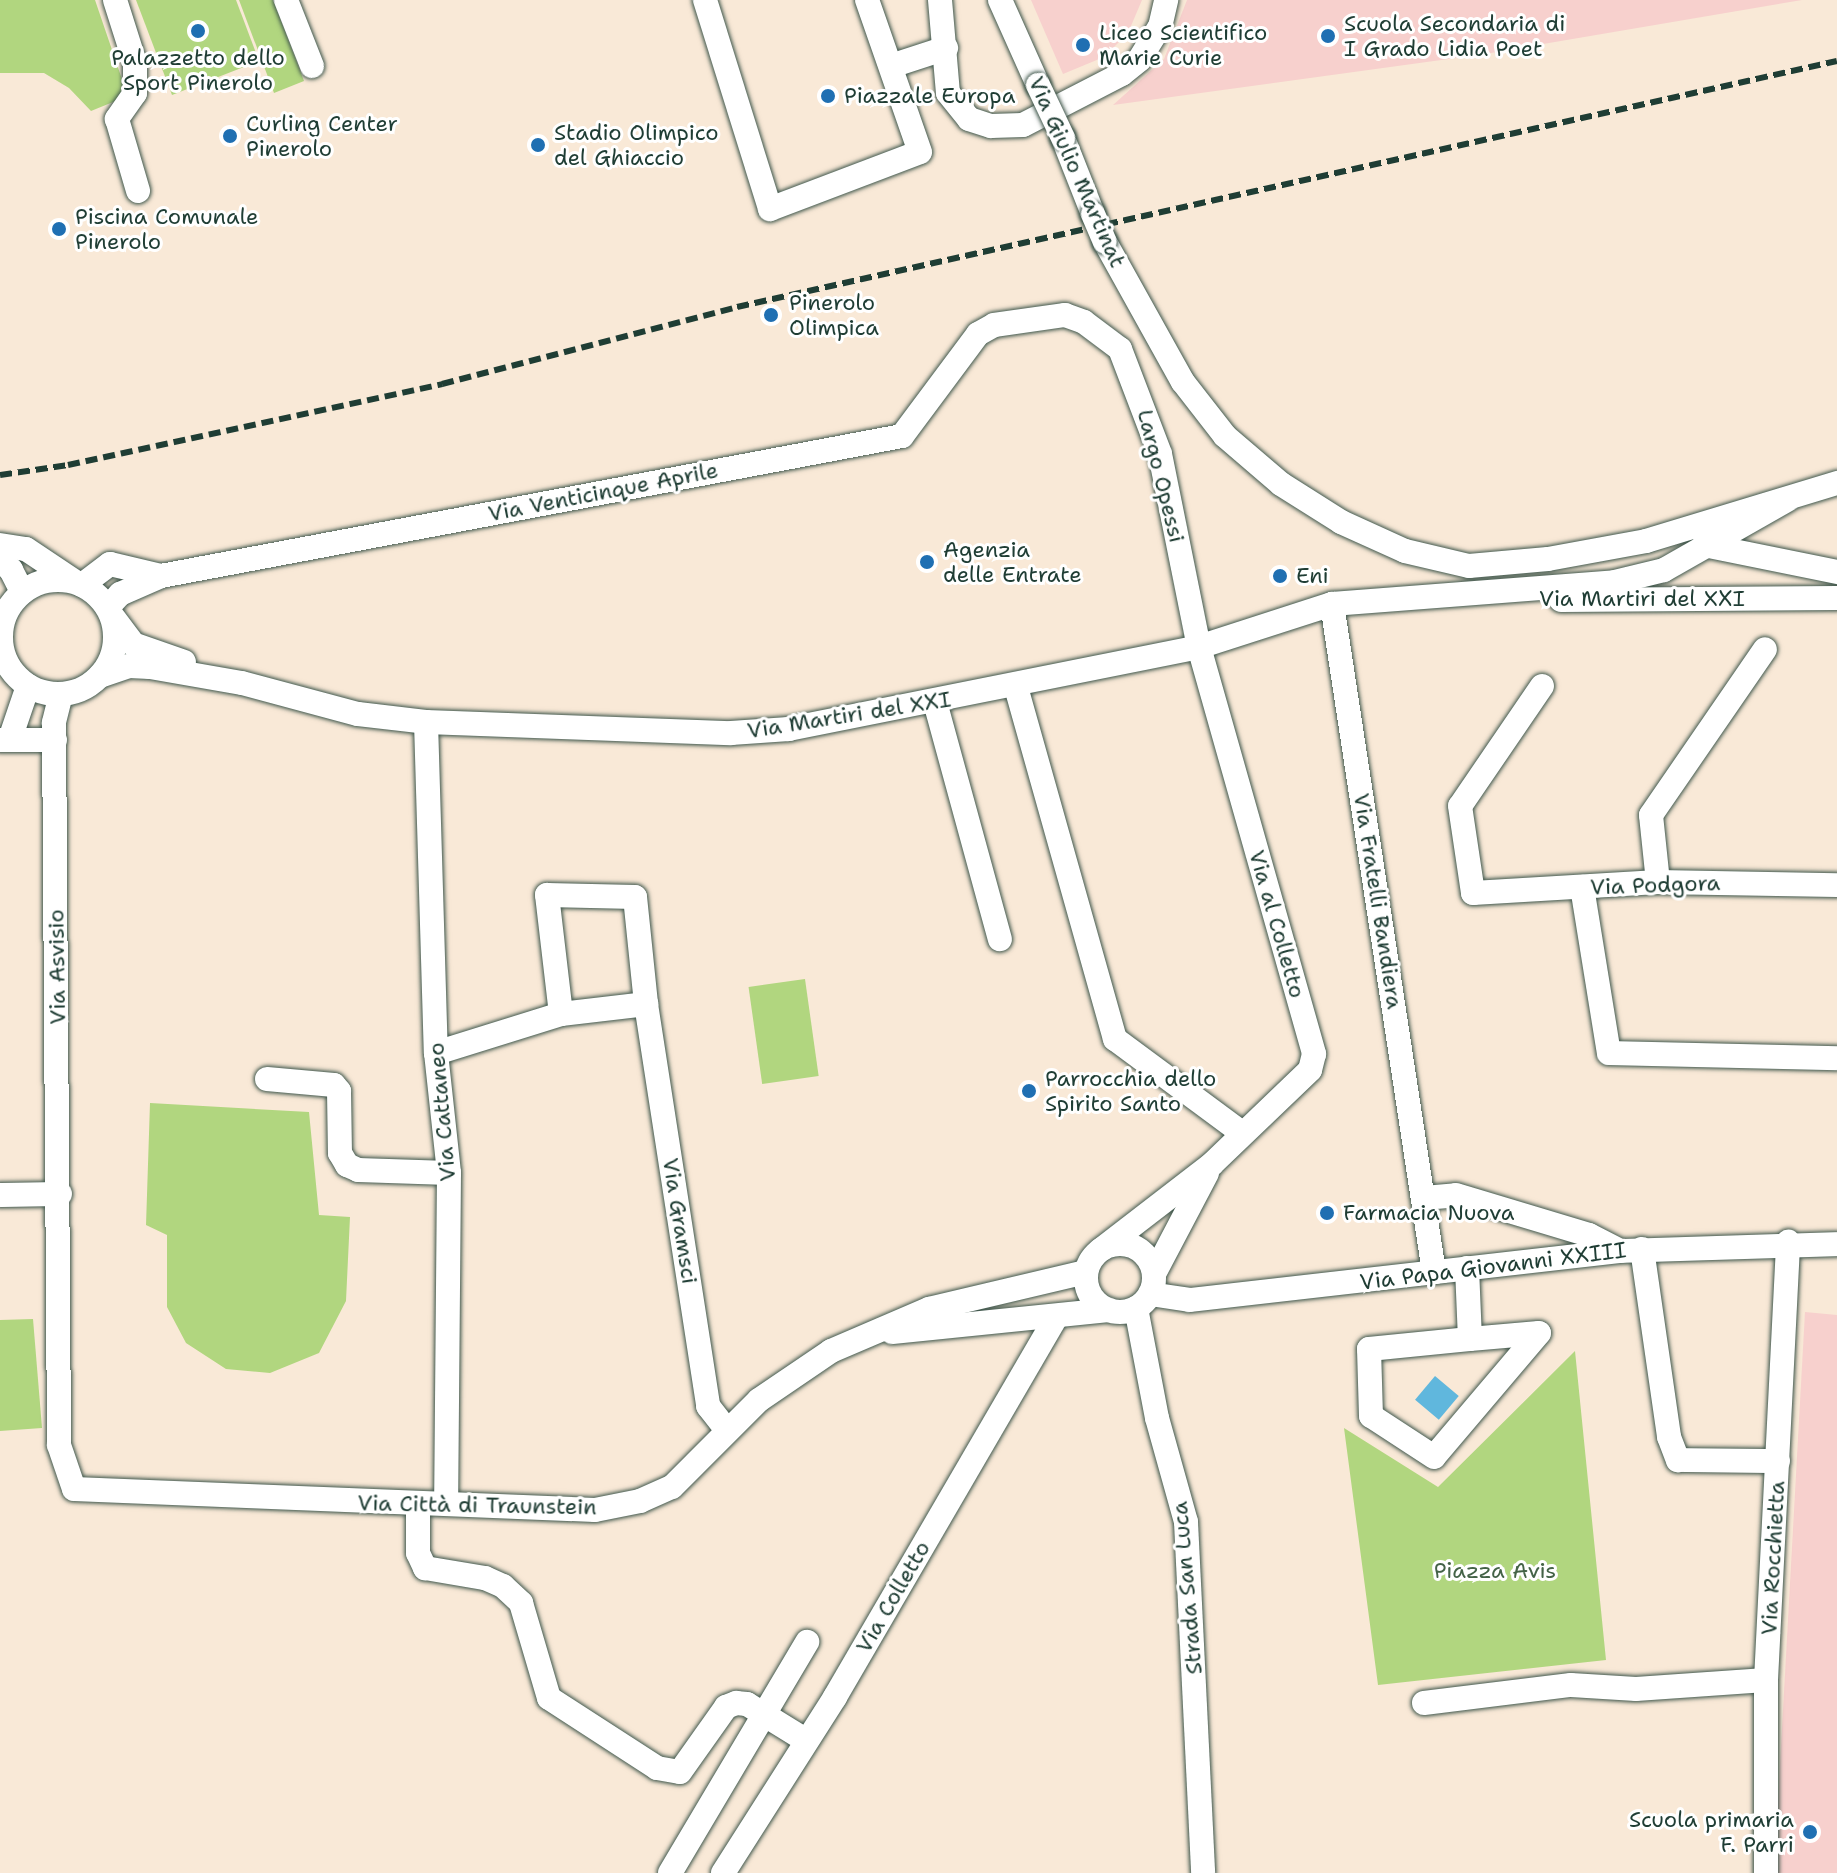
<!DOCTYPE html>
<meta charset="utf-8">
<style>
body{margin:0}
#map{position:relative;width:1837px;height:1873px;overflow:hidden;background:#f9e9d7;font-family:"Shantell Sans",sans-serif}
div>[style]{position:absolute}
.built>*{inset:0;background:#f7d0cd}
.green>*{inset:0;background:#b1d67f;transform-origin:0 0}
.water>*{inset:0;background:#60b7dd;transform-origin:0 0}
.roads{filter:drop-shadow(0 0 2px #40574c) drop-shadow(0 0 2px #40574c)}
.minor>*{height:24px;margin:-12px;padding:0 12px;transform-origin:12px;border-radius:12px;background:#fff}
.minor>.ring{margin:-12px;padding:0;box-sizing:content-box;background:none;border:24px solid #fff;border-radius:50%}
.rail>*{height:6px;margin-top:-3px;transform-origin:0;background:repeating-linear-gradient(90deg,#1f3d34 0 12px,transparent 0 18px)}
.bridges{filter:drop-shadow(0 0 2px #40574c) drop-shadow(0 0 2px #40574c)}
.minor-bridge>*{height:24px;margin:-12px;padding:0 12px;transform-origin:12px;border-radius:12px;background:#fff}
.dots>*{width:22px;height:22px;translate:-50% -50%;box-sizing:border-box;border:4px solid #fff;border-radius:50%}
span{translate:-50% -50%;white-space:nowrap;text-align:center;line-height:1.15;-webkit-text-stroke:6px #fff;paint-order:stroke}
.poi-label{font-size:22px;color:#1f3d34}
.left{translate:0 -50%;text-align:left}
.right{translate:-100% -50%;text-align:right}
.street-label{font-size:22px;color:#1f3d34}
.park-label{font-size:22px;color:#446347}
</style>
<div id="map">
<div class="built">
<div style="clip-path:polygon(1031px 0,1142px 0,1128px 33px,1104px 57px,1063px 74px)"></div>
<div style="clip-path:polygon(1187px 0,1802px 0,1485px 54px,1113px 105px,1164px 59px)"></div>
<div style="clip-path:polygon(1805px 1312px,1837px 1315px,1837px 1873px,1774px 1873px)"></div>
</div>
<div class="green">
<div style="clip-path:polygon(0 0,95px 0,125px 88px,118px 100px,91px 111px,69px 88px,44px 73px,0 73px)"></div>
<div style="clip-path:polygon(136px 0,236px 0,259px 61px,172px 95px)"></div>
<div style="clip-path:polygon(239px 0,273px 0,304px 81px,274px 93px)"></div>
<div style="left:805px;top:979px;width:98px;height:57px;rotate:82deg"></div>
<div style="clip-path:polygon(150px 1103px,309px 1112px,319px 1215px,350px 1217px,346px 1301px,319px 1353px,270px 1373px,226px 1369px,186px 1343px,167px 1307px,167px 1235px,146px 1225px)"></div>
<div style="clip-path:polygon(33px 1319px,42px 1428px,0 1431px,0 1320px)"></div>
<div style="clip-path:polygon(1575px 1351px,1606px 1660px,1378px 1685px,1344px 1428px,1438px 1487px)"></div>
</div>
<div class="water">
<div style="left:1435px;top:1376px;width:31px;height:31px;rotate:40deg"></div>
</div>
<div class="roads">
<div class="minor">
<div style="left:115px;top:0;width:66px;rotate:72.4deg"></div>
<div style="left:135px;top:63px;width:30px;rotate:90deg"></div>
<div style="left:135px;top:93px;width:32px;rotate:125deg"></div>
<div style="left:117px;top:119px;width:75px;rotate:73.7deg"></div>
<div style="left:286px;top:0;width:71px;rotate:68.5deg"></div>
<div style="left:705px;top:0;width:219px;rotate:72.7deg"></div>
<div style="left:770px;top:209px;width:160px;rotate:-20.8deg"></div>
<div style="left:920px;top:152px;width:161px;rotate:-109.2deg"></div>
<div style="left:940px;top:0;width:93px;rotate:85.1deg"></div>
<div style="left:948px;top:93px;width:33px;rotate:51deg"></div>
<div style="left:969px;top:119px;width:23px;rotate:18deg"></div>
<div style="left:991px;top:126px;width:32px;rotate:-2deg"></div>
<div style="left:1023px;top:125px;width:111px;rotate:-27.3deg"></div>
<div style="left:1122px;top:74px;width:22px;rotate:-39deg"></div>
<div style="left:1139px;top:60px;width:39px;rotate:-58deg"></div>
<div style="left:1160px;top:27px;width:28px;rotate:-77deg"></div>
<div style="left:1000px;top:0;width:93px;rotate:65.9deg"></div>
<div style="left:891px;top:66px;width:58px;rotate:-18.1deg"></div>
<div style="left:1063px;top:138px;width:82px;rotate:68.5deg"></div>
<div style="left:1105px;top:242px;width:160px;rotate:60.9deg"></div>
<div style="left:1183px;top:382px;width:68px;rotate:52.1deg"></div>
<div style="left:1225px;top:436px;width:74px;rotate:40.6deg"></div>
<div style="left:1281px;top:484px;width:71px;rotate:32.3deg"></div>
<div style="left:1341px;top:522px;width:70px;rotate:24.4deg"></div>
<div style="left:1405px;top:551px;width:66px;rotate:13.2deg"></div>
<div style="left:1469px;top:566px;width:79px;rotate:-5.1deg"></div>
<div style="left:1548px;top:559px;width:100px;rotate:-10.4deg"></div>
<div style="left:1646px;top:541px;width:200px;rotate:-16.9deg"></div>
<div style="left:0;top:545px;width:26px;rotate:9deg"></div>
<div style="left:26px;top:549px;width:58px;rotate:33.7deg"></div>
<div style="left:1704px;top:545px;width:136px;rotate:11.5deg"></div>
<div style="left:0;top:560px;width:15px;rotate:42deg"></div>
<div style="left:11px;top:570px;width:25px;rotate:63deg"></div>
<div class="ring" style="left:1px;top:580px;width:90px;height:90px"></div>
<div style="left:82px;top:585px;width:35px;rotate:-37deg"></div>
<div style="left:110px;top:564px;width:52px;rotate:13.2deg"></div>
<div style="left:1561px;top:600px;width:276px;rotate:-0.4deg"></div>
<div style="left:1332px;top:604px;width:676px;rotate:81.32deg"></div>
<div style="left:108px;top:607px;width:18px;rotate:-47deg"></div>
<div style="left:120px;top:594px;width:45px;rotate:-23.7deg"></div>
<div style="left:161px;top:576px;width:754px;rotate:-10.7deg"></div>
<div style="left:902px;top:436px;width:127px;rotate:-53.3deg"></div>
<div style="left:978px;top:334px;width:18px;rotate:-29deg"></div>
<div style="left:994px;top:325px;width:72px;rotate:-8deg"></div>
<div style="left:1065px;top:315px;width:20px;rotate:20deg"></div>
<div style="left:1084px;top:322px;width:45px;rotate:36.9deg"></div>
<div style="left:1120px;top:349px;width:112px;rotate:69.1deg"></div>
<div style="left:1160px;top:454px;width:197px;rotate:78.6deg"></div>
<div style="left:1199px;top:647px;width:423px;rotate:74.2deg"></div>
<div style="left:1314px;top:1054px;width:16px;rotate:104deg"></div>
<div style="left:1310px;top:1070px;width:136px;rotate:136.2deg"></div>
<div style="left:1212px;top:1164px;width:139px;rotate:142.3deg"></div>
<div style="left:113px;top:617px;width:34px;rotate:53deg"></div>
<div style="left:133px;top:644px;width:54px;rotate:19.4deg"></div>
<div style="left:100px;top:676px;width:31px;rotate:-19deg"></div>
<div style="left:129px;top:666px;width:21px;rotate:3deg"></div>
<div style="left:150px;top:667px;width:93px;rotate:9.9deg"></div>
<div style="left:242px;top:683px;width:120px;rotate:15deg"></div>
<div style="left:358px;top:714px;width:68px;rotate:6.7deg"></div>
<div style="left:426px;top:722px;width:305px;rotate:2.1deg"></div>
<div style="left:731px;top:733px;width:58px;rotate:-3.9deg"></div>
<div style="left:789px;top:729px;width:418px;rotate:-11.3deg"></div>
<div style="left:1199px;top:647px;width:140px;rotate:-17.9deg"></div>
<div style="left:1332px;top:604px;width:284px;rotate:-4.4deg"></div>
<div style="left:1615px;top:582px;width:50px;rotate:-13.8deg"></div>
<div style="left:1664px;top:570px;width:142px;rotate:-29.6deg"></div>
<div style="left:1542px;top:686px;width:145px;rotate:124.3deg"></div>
<div style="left:1460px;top:806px;width:88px;rotate:81.5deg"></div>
<div style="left:1473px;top:893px;width:185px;rotate:-3.4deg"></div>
<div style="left:1658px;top:882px;width:179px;rotate:1deg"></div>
<div style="left:1016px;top:687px;width:366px;rotate:74.3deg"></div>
<div style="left:1115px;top:1039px;width:158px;rotate:36.5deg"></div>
<div style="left:61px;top:694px;width:30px;rotate:104deg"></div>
<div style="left:54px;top:723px;width:722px;rotate:89.6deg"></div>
<div style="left:59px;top:1445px;width:46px;rotate:71.2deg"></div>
<div style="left:74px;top:1489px;width:521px;rotate:2.31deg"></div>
<div style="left:595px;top:1510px;width:46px;rotate:-11.3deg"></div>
<div style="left:640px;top:1501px;width:35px;rotate:-24deg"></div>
<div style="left:672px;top:1487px;width:123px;rotate:-45deg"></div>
<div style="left:759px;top:1400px;width:87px;rotate:-34.2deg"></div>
<div style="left:831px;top:1351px;width:107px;rotate:-23.2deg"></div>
<div style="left:929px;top:1309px;width:161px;rotate:-13.3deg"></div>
<div style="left:935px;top:702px;width:246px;rotate:74.7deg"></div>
<div style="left:426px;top:722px;width:331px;rotate:88.3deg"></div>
<div style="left:436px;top:1053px;width:121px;rotate:83.8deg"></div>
<div style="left:449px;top:1173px;width:330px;rotate:90.5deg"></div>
<div style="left:11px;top:736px;width:53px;rotate:-71.2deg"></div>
<div style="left:0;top:740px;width:55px"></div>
<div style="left:1658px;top:882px;width:67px;rotate:-96deg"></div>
<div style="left:1651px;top:815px;width:201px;rotate:-55.5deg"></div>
<div style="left:1582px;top:887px;width:168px;rotate:80.8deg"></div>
<div style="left:1609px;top:1053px;width:228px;rotate:1.3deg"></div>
<div style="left:561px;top:1014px;width:120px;rotate:-96.7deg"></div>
<div style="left:547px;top:895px;width:88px;rotate:1.3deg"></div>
<div style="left:635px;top:897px;width:108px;rotate:84.1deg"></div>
<div style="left:436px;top:1053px;width:131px;rotate:-17.3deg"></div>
<div style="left:561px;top:1014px;width:86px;rotate:-6.7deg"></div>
<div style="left:646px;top:1004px;width:407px;rotate:81.2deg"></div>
<div style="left:708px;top:1406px;width:31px;rotate:52deg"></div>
<div style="left:267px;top:1079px;width:67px;rotate:5.1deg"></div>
<div style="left:334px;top:1085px;width:8px;rotate:50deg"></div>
<div style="left:339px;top:1091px;width:62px;rotate:89.1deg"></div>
<div style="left:340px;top:1153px;width:14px;rotate:60deg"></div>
<div style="left:347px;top:1165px;width:12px;rotate:24deg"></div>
<div style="left:358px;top:1170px;width:91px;rotate:1.9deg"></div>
<div style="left:0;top:1195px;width:60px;rotate:-1deg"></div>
<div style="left:1424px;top:1198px;width:32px;rotate:-5deg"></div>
<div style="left:1456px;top:1195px;width:139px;rotate:16.7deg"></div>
<div style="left:1589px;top:1235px;width:35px;rotate:27deg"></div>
<div class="ring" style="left:1086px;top:1244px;width:44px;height:44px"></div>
<div style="left:1642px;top:1249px;width:190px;rotate:81.8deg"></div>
<div style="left:1669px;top:1437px;width:25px;rotate:69deg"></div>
<div style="left:1678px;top:1460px;width:100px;rotate:0.6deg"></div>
<div style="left:1467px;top:1268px;width:71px;rotate:87.6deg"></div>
<div style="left:1470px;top:1339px;width:69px;rotate:-5deg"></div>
<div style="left:1539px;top:1333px;width:162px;rotate:130.3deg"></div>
<div style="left:1434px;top:1457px;width:75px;rotate:-146.9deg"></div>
<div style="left:1371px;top:1416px;width:67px;rotate:-91.7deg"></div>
<div style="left:1369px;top:1349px;width:101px;rotate:-5.7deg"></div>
<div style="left:1154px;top:1274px;width:114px;rotate:-62.3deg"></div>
<div style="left:1150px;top:1294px;width:40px;rotate:8.5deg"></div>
<div style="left:1190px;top:1300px;width:433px;rotate:-6.5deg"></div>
<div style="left:1620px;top:1251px;width:217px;rotate:-1.8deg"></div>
<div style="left:1136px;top:1308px;width:112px;rotate:79.2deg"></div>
<div style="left:1157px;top:1418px;width:108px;rotate:74.4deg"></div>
<div style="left:1186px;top:1522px;width:351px;rotate:87.2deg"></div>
<div style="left:892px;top:1332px;width:218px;rotate:-5.8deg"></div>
<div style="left:418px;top:1503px;width:50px;rotate:90deg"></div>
<div style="left:418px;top:1553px;width:17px;rotate:65deg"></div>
<div style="left:425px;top:1568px;width:61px;rotate:9.5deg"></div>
<div style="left:485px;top:1578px;width:20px;rotate:24deg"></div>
<div style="left:503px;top:1586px;width:25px;rotate:43deg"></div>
<div style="left:521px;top:1603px;width:99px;rotate:73.6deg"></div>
<div style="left:549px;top:1698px;width:129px;rotate:32.9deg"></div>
<div style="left:657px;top:1768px;width:23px;rotate:10deg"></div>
<div style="left:680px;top:1772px;width:80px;rotate:-54.7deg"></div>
<div style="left:726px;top:1707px;width:11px;rotate:-22deg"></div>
<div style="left:736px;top:1703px;width:11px;rotate:5deg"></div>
<div style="left:747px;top:1704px;width:70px;rotate:31.7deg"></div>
<div style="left:1424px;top:1703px;width:148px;rotate:-7deg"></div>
<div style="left:1571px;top:1685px;width:65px;rotate:3.5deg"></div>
<div style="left:1636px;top:1689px;width:130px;rotate:-4deg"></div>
<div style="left:670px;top:1873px;width:269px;rotate:-59.3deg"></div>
<div style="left:723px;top:1873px;width:209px;rotate:-57.5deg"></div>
<div style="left:835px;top:1697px;width:439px;rotate:-59.8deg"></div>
<div style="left:1766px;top:1873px;width:193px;rotate:-90deg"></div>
<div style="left:1766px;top:1680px;width:439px;rotate:-87.1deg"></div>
</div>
</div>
<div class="rail">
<div style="left:0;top:475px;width:69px;rotate:-8.4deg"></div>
<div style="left:68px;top:465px;width:383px;rotate:-12.2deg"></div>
<div style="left:442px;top:384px;width:305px;rotate:-14.6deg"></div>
<div style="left:737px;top:307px;width:1127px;rotate:-12.61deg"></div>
</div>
<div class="bridges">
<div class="minor-bridge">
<div style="left:1038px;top:85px;width:59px;rotate:64.7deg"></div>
<div style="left:1093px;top:214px;width:30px;rotate:67deg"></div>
</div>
</div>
<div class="dots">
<div style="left:198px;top:31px;background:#1f6fb2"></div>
<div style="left:1328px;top:36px;background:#1f6fb2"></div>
<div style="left:1083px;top:45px;background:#1f6fb2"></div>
<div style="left:828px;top:96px;background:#1f6fb2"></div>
<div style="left:230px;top:136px;background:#1f6fb2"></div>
<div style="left:538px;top:145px;background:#1f6fb2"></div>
<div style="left:59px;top:229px;background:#1f6fb2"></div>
<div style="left:771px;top:315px;background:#1f6fb2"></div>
<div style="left:927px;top:562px;background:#1f6fb2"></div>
<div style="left:1280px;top:576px;background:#1f6fb2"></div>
<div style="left:1029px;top:1091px;background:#1f6fb2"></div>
<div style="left:1327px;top:1213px;background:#1f6fb2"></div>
<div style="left:1810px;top:1832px;background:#1f6fb2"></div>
</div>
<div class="poi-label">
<span class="left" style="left:1344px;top:36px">Scuola Secondaria di<br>I Grado Lidia Poet</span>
<span class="left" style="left:1099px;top:45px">Liceo Scientifico<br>Marie Curie</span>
<span style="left:198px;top:70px">Palazzetto dello<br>Sport Pinerolo</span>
<span class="left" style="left:844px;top:96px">Piazzale Europa</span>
<span class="left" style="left:246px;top:136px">Curling Center<br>Pinerolo</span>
<span class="left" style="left:554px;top:145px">Stadio Olimpico<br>del Ghiaccio</span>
<span class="left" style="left:75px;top:229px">Piscina Comunale<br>Pinerolo</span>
<span class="left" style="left:789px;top:315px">Pinerolo<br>Olimpica</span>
<span class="left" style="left:943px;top:562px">Agenzia<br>delle Entrate</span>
<span class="left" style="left:1296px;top:576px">Eni</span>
<span class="left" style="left:1045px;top:1091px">Parrocchia dello<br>Spirito Santo</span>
<span class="left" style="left:1343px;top:1213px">Farmacia Nuova</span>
<span class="right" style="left:1794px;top:1832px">Scuola primaria<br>F. Parri</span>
</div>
<div class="street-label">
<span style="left:1077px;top:172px;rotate:66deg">Via Giulio Martinat</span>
<span style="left:1161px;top:476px;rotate:76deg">Largo Opessi</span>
<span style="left:603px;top:492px;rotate:-11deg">Via Venticinque Aprile</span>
<span style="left:1642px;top:599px">Via Martiri del XXI</span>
<span style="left:849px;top:715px;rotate:-9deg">Via Martiri del XXI</span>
<span style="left:1655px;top:885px;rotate:-2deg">Via Podgora</span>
<span style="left:1378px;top:901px;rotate:81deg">Via Fratelli Bandiera</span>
<span style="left:1277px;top:924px;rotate:74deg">Via al Colletto</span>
<span style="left:57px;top:967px;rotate:-91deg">Via Asvisio</span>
<span style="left:442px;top:1112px;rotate:-95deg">Via Cattaneo</span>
<span style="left:680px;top:1221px;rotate:81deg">Via Gramsci</span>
<span style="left:1493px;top:1266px;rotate:-7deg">Via Papa Giovanni XXIII</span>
<span style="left:477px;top:1505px;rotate:1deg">Via Città di Traunstein</span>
<span style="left:1773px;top:1558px;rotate:-87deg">Via Rocchietta</span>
<span style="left:1187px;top:1588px;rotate:-95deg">Strada San Luca</span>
<span style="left:893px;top:1597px;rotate:-60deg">Via Colletto</span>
</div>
<div class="park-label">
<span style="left:1495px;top:1571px">Piazza Avis</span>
</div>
</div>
